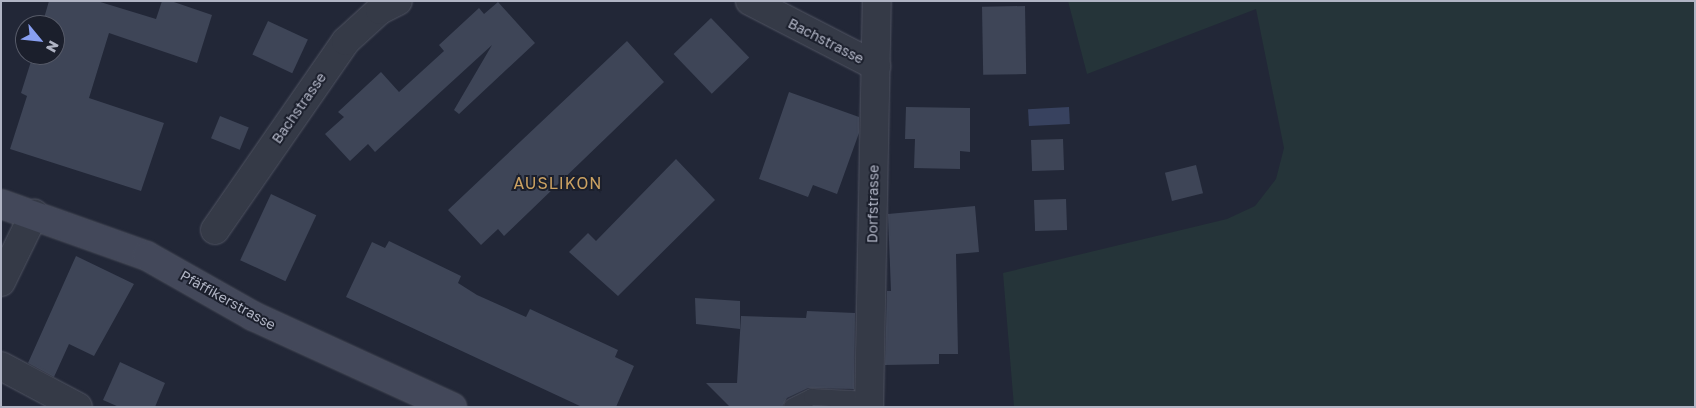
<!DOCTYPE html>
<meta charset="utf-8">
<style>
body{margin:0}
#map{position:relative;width:1696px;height:408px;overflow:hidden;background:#222737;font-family:"Golos Text",sans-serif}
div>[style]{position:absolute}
.green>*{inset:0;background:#253439}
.water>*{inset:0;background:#38425f;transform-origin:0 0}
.building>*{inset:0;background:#3e4557;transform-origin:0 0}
.roads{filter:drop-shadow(0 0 1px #505462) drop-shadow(0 0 1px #505462)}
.lane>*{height:16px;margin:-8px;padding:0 8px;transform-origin:8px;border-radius:8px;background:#353a47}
.street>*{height:28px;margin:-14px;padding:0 14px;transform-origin:14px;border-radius:14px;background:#353a47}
.secondary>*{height:28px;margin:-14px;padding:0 14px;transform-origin:14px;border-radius:14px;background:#43485a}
span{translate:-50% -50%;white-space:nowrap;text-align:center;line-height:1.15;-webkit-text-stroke:4px #1b1f2c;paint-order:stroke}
.street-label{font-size:14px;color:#b0b4c4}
.quarter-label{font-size:16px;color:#cca262;letter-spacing:1px}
.frame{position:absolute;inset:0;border:2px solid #b0b4c4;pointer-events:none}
.north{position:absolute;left:15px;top:15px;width:50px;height:50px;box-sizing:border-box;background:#1b1f2c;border:1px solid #575b69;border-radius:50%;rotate:118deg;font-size:14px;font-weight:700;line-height:20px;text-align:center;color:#b0b4c4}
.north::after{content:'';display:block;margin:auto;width:18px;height:22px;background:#889ff1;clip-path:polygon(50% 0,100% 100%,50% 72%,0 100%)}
</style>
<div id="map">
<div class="green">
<div style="clip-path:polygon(1068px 1px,1695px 1px,1695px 407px,1014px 407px,1003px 273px,1227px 219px,1255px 206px,1276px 179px,1284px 148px,1256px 9px,1087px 74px)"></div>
</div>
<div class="water">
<div style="left:1069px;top:107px;width:17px;height:41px;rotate:87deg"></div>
</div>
<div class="building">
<div style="clip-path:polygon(49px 1px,97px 1px,156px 19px,162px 1px,171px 1px,212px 15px,197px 63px,109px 33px,89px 98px,164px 123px,141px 191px,10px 149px,27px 96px,21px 93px,33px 55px,55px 55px,55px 25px,42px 25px)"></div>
<div style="clip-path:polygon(498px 2px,535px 43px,459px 114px,454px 110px,492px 45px,375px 152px,368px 144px,350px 161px,325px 134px,344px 117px,338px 112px,381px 72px,399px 92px,444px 51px,439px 45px,479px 8px,484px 14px)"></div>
<div style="left:1025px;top:6px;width:68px;height:43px;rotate:89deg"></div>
<div style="left:711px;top:18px;width:55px;height:52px;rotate:46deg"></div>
<div style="left:268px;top:21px;width:44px;height:37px;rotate:25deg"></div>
<div style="clip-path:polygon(627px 41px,664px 82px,504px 236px,498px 229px,481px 245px,448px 210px)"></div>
<div style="clip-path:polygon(789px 92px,859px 117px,859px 133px,837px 194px,813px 185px,808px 197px,759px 179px)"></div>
<div style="clip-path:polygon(906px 107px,970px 108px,970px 152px,960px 151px,960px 169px,914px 168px,915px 139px,905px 139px)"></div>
<div style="left:220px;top:116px;width:31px;height:24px;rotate:22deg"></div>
<div style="left:1063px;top:139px;width:31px;height:32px;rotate:88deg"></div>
<div style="clip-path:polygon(676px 159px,715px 200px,618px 296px,569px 252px,588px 233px,596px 241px)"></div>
<div style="left:1196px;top:165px;width:29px;height:32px;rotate:76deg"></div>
<div style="left:271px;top:194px;width:50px;height:73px;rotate:25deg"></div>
<div style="left:1066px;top:199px;width:31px;height:32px;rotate:88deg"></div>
<div style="clip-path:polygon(975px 206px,979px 252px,956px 254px,958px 354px,939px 354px,939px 364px,885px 365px,887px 291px,891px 291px,888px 214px)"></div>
<div style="clip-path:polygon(389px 241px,461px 276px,458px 283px,477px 295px,526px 317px,530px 309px,618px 350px,615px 357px,634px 366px,616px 407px,582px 407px,346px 297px,372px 242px,385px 248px)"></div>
<div style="clip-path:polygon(76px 256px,134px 284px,94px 356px,69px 344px,54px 377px,28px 363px)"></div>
<div style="clip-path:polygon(695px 298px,740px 301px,740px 329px,696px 324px)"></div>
<div style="clip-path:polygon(807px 311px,855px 313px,854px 389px,808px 388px,787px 398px,782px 407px,730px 407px,706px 383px,737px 383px,741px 316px,806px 318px)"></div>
<div style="clip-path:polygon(120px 362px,165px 383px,155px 407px,119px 407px,103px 400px)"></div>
</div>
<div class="roads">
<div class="lane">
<div style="left:792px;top:407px;width:22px;rotate:-27deg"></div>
<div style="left:812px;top:397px;width:57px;rotate:3deg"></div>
</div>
<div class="street">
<div style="left:750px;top:1px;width:142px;rotate:27.3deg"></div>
<div style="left:215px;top:230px;width:230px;rotate:-55.3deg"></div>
<div style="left:346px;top:41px;width:46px;rotate:-42.4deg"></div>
<div style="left:380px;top:10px;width:20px;rotate:-27deg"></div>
<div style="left:1px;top:282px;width:76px;rotate:-64.1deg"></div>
<div style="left:1px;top:366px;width:87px;rotate:28deg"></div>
<div style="left:869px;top:407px;width:406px;rotate:-88.9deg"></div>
</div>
<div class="secondary">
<div style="left:1px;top:204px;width:155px;rotate:19.6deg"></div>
<div style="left:147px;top:256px;width:122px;rotate:29.5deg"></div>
<div style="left:253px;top:316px;width:219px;rotate:24.6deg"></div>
</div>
</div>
<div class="street-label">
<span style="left:826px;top:41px;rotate:27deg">Bachstrasse</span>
<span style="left:299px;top:108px;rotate:-55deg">Bachstrasse</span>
<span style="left:873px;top:204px;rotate:-89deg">Dorfstrasse</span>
<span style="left:228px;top:300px;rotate:29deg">Pfäffikerstrasse</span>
</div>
<div class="quarter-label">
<span style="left:558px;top:183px">AUSLIKON</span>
</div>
<div class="frame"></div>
<div class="north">N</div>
</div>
